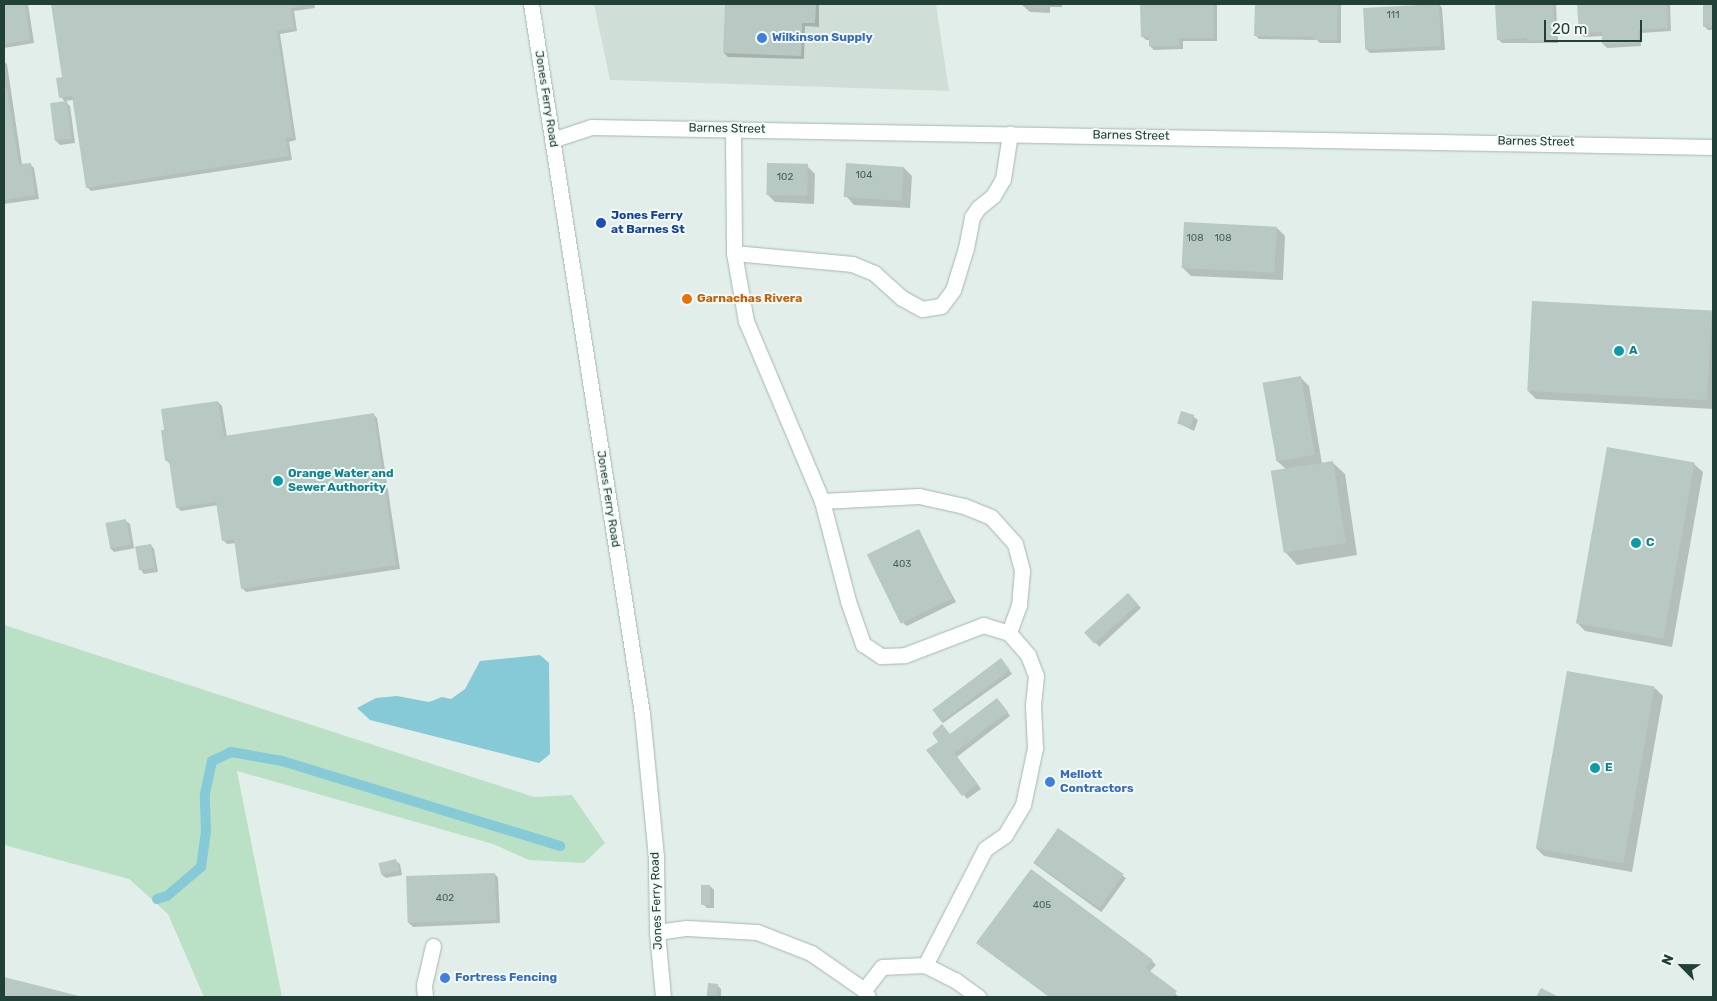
<!DOCTYPE html>
<style>
body{margin:0}
#map{position:relative;width:1717px;height:1001px;overflow:hidden;background:#e2eee9;font-family:Rubik,sans-serif}
div>[style]{position:absolute}
.built>*{inset:0;background:#d0ded8}
.green>*{inset:0;background:#bae1c5}
.water>*{inset:0;background:#86cad7}
.shadow>*{inset:0;background:#0003;transform-origin:0 0}
.stream>*{height:10px;margin:-5px;padding:0 5px;transform-origin:5px;border-radius:5px;background:#86cad7}
.building>*{inset:0;background:#b7c9c2;transform-origin:0 0}
.roads{filter:drop-shadow(0 0 1px #a4b7b0) drop-shadow(0 0 1px #a4b7b0)}
.lane>*{height:15px;margin:-7.5px;padding:0 7.5px;transform-origin:7.5px;border-radius:7.5px;background:#fff}
.street>*{height:15px;margin:-7.5px;padding:0 7.5px;transform-origin:7.5px;border-radius:7.5px;background:#fff}
.secondary>*{height:15px;margin:-7.5px;padding:0 7.5px;transform-origin:7.5px;border-radius:7.5px;background:#fff}
.dots>*{width:14px;height:14px;translate:-50% -50%;box-sizing:border-box;border:2px solid #f3faf7;border-radius:50%}
span{translate:-50% -50%;white-space:nowrap;text-align:center;line-height:1.15;-webkit-text-stroke:4px #f3faf7;paint-order:stroke}
.number-label{font-size:10px;color:#46635a}
.number-label span{-webkit-text-stroke-width:0}
.shop-label{font-size:12px;color:#366cbe;font-weight:700}
.left{translate:0 -50%;text-align:left}
.street-label{font-size:12px;color:#214138}
.transit-label{font-size:12px;color:#164399;font-weight:700}
.food-label{font-size:12px;color:#c56008;font-weight:700}
.culture-label{font-size:12px;color:#0d838f;font-weight:700}
.frame{position:absolute;inset:0;border:5px solid #214138;pointer-events:none}
.north{position:absolute;left:1657px;top:941px;width:50px;height:50px;-webkit-text-stroke:4px #f3faf7;paint-order:stroke;rotate:293deg;font-size:14px;font-weight:700;line-height:20px;text-align:center;color:#214138}
.north::after{content:'';display:block;margin:auto;width:18px;height:22px;background:#214138;clip-path:polygon(50% 0,100% 100%,50% 72%,0 100%)}
.scale{position:absolute;left:1544px;top:20px;width:98px;height:22px;box-sizing:border-box;border:2px solid #214138;border-top:0;padding-left:6px;font-size:15px;line-height:18px;white-space:nowrap;color:#214138;-webkit-text-stroke:4px #f3faf7;paint-order:stroke}
</style>
<div id="map">
<div class="built">
<div style="clip-path:polygon(594px 4px,936px 4px,949px 91px,610px 80px)"></div>
</div>
<div class="green">
<div style="clip-path:polygon(4px 625px,534px 797px,572px 795px,605px 843px,584px 863px,529px 860px,493px 844px,237px 771px,282px 997px,204px 997px,168px 914px,129px 879px,4px 845px)"></div>
</div>
<div class="water">
<div style="clip-path:polygon(540px 655px,549px 663px,550px 754px,539px 763px,370px 720px,357px 708px,376px 698px,397px 696px,429px 702px,442px 697px,451px 699px,465px 689px,480px 661px)"></div>
</div>
<div class="shadow">
<div style="clip-path:polygon(4px 4px,28px 4px,34px 43px,4px 48px)"></div>
<div style="clip-path:polygon(52px 4px,314px 4px,315px 8px,294px 11px,297px 31px,280px 34px,296px 140px,289px 142px,292px 160px,91px 191px,87px 187px,73px 100px,65px 101px,70px 106px,75px 143px,60px 145px,56px 141px,51px 105px,66px 103px,61px 97px,63px 78px)"></div>
<div style="clip-path:polygon(726px 4px,819px 4px,819px 27px,805px 26px,804px 59px,728px 57px,724px 53px)"></div>
<div style="clip-path:polygon(1021px 4px,1062px 4px,1062px 7px,1050px 7px,1050px 13px,1030px 12px)"></div>
<div style="clip-path:polygon(1142px 4px,1217px 4px,1217px 41px,1183px 41px,1183px 49px,1154px 50px,1150px 46px,1150px 40px,1146px 40px,1142px 36px)"></div>
<div style="clip-path:polygon(1256px 4px,1341px 4px,1341px 43px,1320px 43px,1317px 40px,1259px 39px,1255px 35px)"></div>
<div style="clip-path:polygon(1439px 4px,1442px 8px,1445px 50px,1370px 53px,1366px 49px)"></div>
<div style="clip-path:polygon(1496px 4px,1556px 4px,1558px 43px,1502px 43px,1498px 39px)"></div>
<div style="clip-path:polygon(1578px 4px,1670px 4px,1671px 31px,1641px 33px,1641px 46px,1607px 48px,1603px 44px,1603px 36px,1584px 37px,1580px 33px)"></div>
<div style="clip-path:polygon(1704px 4px,1713px 4px,1713px 30px,1708px 30px,1704px 26px)"></div>
<div style="clip-path:polygon(4px 62px,7px 64px,22px 165px,30px 164px,34px 168px,39px 199px,4px 204px)"></div>
<div style="clip-path:polygon(807px 166px,815px 174px,814px 204px,775px 202px,767px 194px)"></div>
<div style="clip-path:polygon(904px 168px,912px 176px,910px 208px,854px 205px,846px 196px)"></div>
<div style="clip-path:polygon(1277px 228px,1285px 236px,1283px 280px,1191px 276px,1183px 268px)"></div>
<div style="clip-path:polygon(1711px 312px,1713px 314px,1713px 409px,1536px 399px,1528px 391px)"></div>
<div style="clip-path:polygon(1301px 378px,1309px 386px,1322px 464px,1332px 462px,1345px 474px,1357px 555px,1297px 565px,1285px 552px,1286px 469px,1277px 461px)"></div>
<div style="clip-path:polygon(218px 402px,222px 406px,227px 437px,373px 414px,377px 418px,400px 569px,246px 592px,243px 589px,236px 543px,227px 544px,223px 540px,218px 505px,181px 511px,177px 507px,170px 464px,166px 460px)"></div>
<div style="clip-path:polygon(1182px 413px,1194px 417px,1198px 420px,1194px 431px,1178px 423px)"></div>
<div style="clip-path:polygon(1694px 464px,1703px 472px,1672px 647px,1585px 631px,1577px 623px)"></div>
<div style="clip-path:polygon(126px 521px,130px 524px,134px 548px,151px 545px,154px 549px,158px 572px,144px 574px,141px 570px,136px 548px,114px 552px,110px 548px)"></div>
<div style="clip-path:polygon(918px 531px,956px 602px,907px 626px,903px 623px)"></div>
<div style="left:1128px;top:594px;width:19px;height:57px;rotate:47deg"></div>
<div style="clip-path:polygon(1004px 663px,1012px 674px,943px 723px,940px 719px)"></div>
<div style="clip-path:polygon(1655px 688px,1663px 696px,1632px 872px,1544px 856px,1536px 848px)"></div>
<div style="clip-path:polygon(1001px 703px,1010px 716px,957px 757px,981px 789px,967px 799px,928px 750px)"></div>
<div style="left:1058px;top:829px;width:84px;height:42px;rotate:36deg"></div>
<div style="clip-path:polygon(396px 861px,400px 864px,402px 875px,386px 878px,382px 875px)"></div>
<div style="clip-path:polygon(1031px 871px,1152px 961px,1156px 965px,1149px 972px,1179px 997px,1050px 997px,981px 946px)"></div>
<div style="clip-path:polygon(495px 874px,498px 878px,500px 923px,413px 927px,409px 923px)"></div>
<div style="clip-path:polygon(710px 886px,714px 890px,714px 908px,707px 908px,703px 904px)"></div>
<div style="clip-path:polygon(4px 978px,80px 997px,4px 997px)"></div>
<div style="clip-path:polygon(709px 984px,717px 985px,721px 989px,721px 997px,709px 997px)"></div>
</div>
<div class="stream">
<div style="left:157px;top:899px;width:10px;rotate:-17deg"></div>
<div style="left:167px;top:896px;width:45px;rotate:-40.5deg"></div>
<div style="left:201px;top:867px;width:35px;rotate:-82deg"></div>
<div style="left:206px;top:832px;width:38px;rotate:-92deg"></div>
<div style="left:205px;top:794px;width:34px;rotate:-78deg"></div>
<div style="left:212px;top:761px;width:21px;rotate:-25deg"></div>
<div style="left:231px;top:752px;width:52px;rotate:10deg"></div>
<div style="left:282px;top:761px;width:291px;rotate:17deg"></div>
</div>
<div class="building">
<div style="clip-path:polygon(4px 4px,25px 4px,30px 40px,4px 44px)"></div>
<div style="clip-path:polygon(51px 4px,309px 4px,291px 8px,294px 28px,277px 31px,293px 137px,286px 138px,289px 156px,86px 188px,72px 96px,59px 98px,56px 78px,62px 77px)"></div>
<div style="clip-path:polygon(725px 4px,816px 4px,815px 23px,802px 23px,801px 56px,723px 53px)"></div>
<div style="clip-path:polygon(1140px 4px,1213px 4px,1214px 38px,1179px 38px,1179px 46px,1149px 46px,1149px 37px,1141px 37px)"></div>
<div style="clip-path:polygon(1255px 4px,1338px 4px,1337px 40px,1315px 40px,1315px 37px,1254px 36px)"></div>
<div style="left:1439px;top:4px;width:42px;height:76px;rotate:87deg"></div>
<div style="clip-path:polygon(1495px 4px,1553px 4px,1555px 40px,1527px 41px,1527px 38px,1497px 40px)"></div>
<div style="clip-path:polygon(1577px 4px,1667px 4px,1668px 28px,1638px 30px,1638px 43px,1602px 44px,1602px 32px,1579px 33px)"></div>
<div style="left:1703px;top:4px;width:10px;height:23px"></div>
<div style="clip-path:polygon(4px 71px,19px 164px,31px 163px,35px 195px,4px 200px)"></div>
<div style="left:67px;top:101px;width:38px;height:17px;rotate:83deg"></div>
<div style="left:767px;top:163px;width:41px;height:32px;rotate:1deg"></div>
<div style="left:846px;top:163px;width:58px;height:34px;rotate:4deg"></div>
<div style="left:1184px;top:222px;width:93px;height:46px;rotate:3deg"></div>
<div style="left:1532px;top:301px;width:180px;height:90px;rotate:3deg"></div>
<div style="left:1301px;top:376px;width:80px;height:39px;rotate:80deg"></div>
<div style="clip-path:polygon(218px 401px,224px 436px,374px 413px,396px 565px,241px 589px,234px 539px,222px 541px,216px 502px,176px 508px,169px 460px,165px 461px,161px 430px,164px 430px,161px 409px)"></div>
<div style="left:1181px;top:411px;width:14px;height:13px;rotate:17deg"></div>
<div style="left:1607px;top:447px;width:89px;height:179px;rotate:10deg"></div>
<div style="left:1333px;top:461px;width:83px;height:63px;rotate:81deg"></div>
<div style="left:126px;top:519px;width:26px;height:21px;rotate:79deg"></div>
<div style="left:919px;top:529px;width:77px;height:58px;rotate:64deg"></div>
<div style="left:151px;top:544px;width:24px;height:16px;rotate:81deg"></div>
<div style="left:1128px;top:593px;width:15px;height:59px;rotate:48deg"></div>
<div style="left:1001px;top:658px;width:15px;height:86px;rotate:53deg"></div>
<div style="left:1567px;top:671px;width:89px;height:180px;rotate:10deg"></div>
<div style="clip-path:polygon(997px 698px,1008px 712px,954px 753px,978px 784px,962px 796px,926px 750px,938px 742px,932px 733px,942px 724px,950px 734px)"></div>
<div style="left:1058px;top:828px;width:80px;height:42px;rotate:35deg"></div>
<div style="left:396px;top:859px;width:12px;height:18px;rotate:76deg"></div>
<div style="clip-path:polygon(1031px 869px,1153px 960px,1146px 968px,1177px 991px,1173px 997px,1049px 997px,976px 943px)"></div>
<div style="left:495px;top:873px;width:47px;height:89px;rotate:88deg"></div>
<div style="left:701px;top:885px;width:9px;height:20px"></div>
<div style="clip-path:polygon(4px 977px,83px 997px,4px 997px)"></div>
<div style="left:708px;top:983px;width:10px;height:14px;rotate:6deg"></div>
<div style="clip-path:polygon(1541px 988px,1559px 997px,1536px 997px)"></div>
</div>
<div class="roads">
<div class="lane">
<div style="left:733px;top:129px;width:124px;rotate:89.5deg"></div>
<div style="left:734px;top:253px;width:119px;rotate:5.3deg"></div>
<div style="left:852px;top:264px;width:24px;rotate:22deg"></div>
<div style="left:874px;top:273px;width:38px;rotate:42deg"></div>
<div style="left:902px;top:298px;width:23px;rotate:29deg"></div>
<div style="left:922px;top:309px;width:19px;rotate:-9deg"></div>
<div style="left:941px;top:306px;width:20px;rotate:-53deg"></div>
<div style="left:953px;top:290px;width:44px;rotate:-72.8deg"></div>
<div style="left:966px;top:248px;width:32px;rotate:-79deg"></div>
<div style="left:972px;top:217px;width:11px;rotate:-56deg"></div>
<div style="left:978px;top:208px;width:19px;rotate:-39deg"></div>
<div style="left:993px;top:196px;width:20px;rotate:-60deg"></div>
<div style="left:1003px;top:179px;width:46px;rotate:-81.2deg"></div>
<div style="left:734px;top:253px;width:69px;rotate:80deg"></div>
<div style="left:746px;top:321px;width:195px;rotate:67.1deg"></div>
<div style="left:822px;top:501px;width:103px;rotate:75.4deg"></div>
<div style="left:848px;top:601px;width:46px;rotate:70.8deg"></div>
<div style="left:863px;top:644px;width:22px;rotate:34deg"></div>
<div style="left:881px;top:656px;width:24px;rotate:-2deg"></div>
<div style="left:905px;top:655px;width:84px;rotate:-21deg"></div>
<div style="left:983px;top:625px;width:27px;rotate:17deg"></div>
<div style="left:1009px;top:633px;width:29px;rotate:49deg"></div>
<div style="left:1028px;top:655px;width:22px;rotate:69deg"></div>
<div style="left:1036px;top:676px;width:30px;rotate:96deg"></div>
<div style="left:1033px;top:706px;width:42px;rotate:87.3deg"></div>
<div style="left:1035px;top:748px;width:58px;rotate:101.9deg"></div>
<div style="left:1023px;top:805px;width:35px;rotate:121deg"></div>
<div style="left:1005px;top:835px;width:24px;rotate:145deg"></div>
<div style="left:985px;top:849px;width:131px;rotate:117.3deg"></div>
<div style="left:822px;top:501px;width:97px;rotate:-3deg"></div>
<div style="left:919px;top:496px;width:46px;rotate:12.5deg"></div>
<div style="left:964px;top:506px;width:29px;rotate:22deg"></div>
<div style="left:991px;top:517px;width:36px;rotate:48deg"></div>
<div style="left:1015px;top:544px;width:28px;rotate:75deg"></div>
<div style="left:1022px;top:571px;width:34px;rotate:95deg"></div>
<div style="left:1019px;top:605px;width:30px;rotate:110deg"></div>
<div style="left:657px;top:932px;width:30px;rotate:-8deg"></div>
<div style="left:687px;top:928px;width:70px;rotate:3.3deg"></div>
<div style="left:757px;top:932px;width:58px;rotate:21.3deg"></div>
<div style="left:811px;top:953px;width:65px;rotate:34.9deg"></div>
<div style="left:864px;top:990px;width:8px;rotate:60deg"></div>
<div style="left:864px;top:990px;width:29px;rotate:-52deg"></div>
<div style="left:882px;top:967px;width:43px;rotate:-2.7deg"></div>
<div style="left:925px;top:965px;width:34px;rotate:27deg"></div>
<div style="left:955px;top:980px;width:29px;rotate:36deg"></div>
<div style="left:425px;top:997px;width:12px;rotate:-95deg"></div>
<div style="left:424px;top:985px;width:40px;rotate:-77deg"></div>
</div>
<div class="street">
<div style="left:552px;top:140px;width:41px;rotate:-18.4deg"></div>
<div style="left:591px;top:127px;width:1122px;rotate:1.02deg"></div>
</div>
<div class="secondary">
<div style="left:531px;top:4px;width:719px;rotate:81.11deg"></div>
<div style="left:642px;top:714px;width:145px;rotate:84.4deg"></div>
<div style="left:656px;top:858px;width:74px;rotate:89.2deg"></div>
<div style="left:657px;top:932px;width:65px;rotate:84.7deg"></div>
</div>
</div>
<div class="dots">
<div style="left:762px;top:38px;background:#3f7fe0"></div>
<div style="left:601px;top:223px;background:#1a4fb4"></div>
<div style="left:687px;top:299px;background:#e8710a"></div>
<div style="left:1619px;top:351px;background:#0f9aa8"></div>
<div style="left:278px;top:481px;background:#0f9aa8"></div>
<div style="left:1636px;top:543px;background:#0f9aa8"></div>
<div style="left:1595px;top:768px;background:#0f9aa8"></div>
<div style="left:1050px;top:782px;background:#3f7fe0"></div>
<div style="left:445px;top:978px;background:#3f7fe0"></div>
</div>
<div class="number-label">
<span style="left:1393px;top:16px">111</span>
<span style="left:864px;top:176px">104</span>
<span style="left:785px;top:178px">102</span>
<span style="left:1195px;top:239px">108</span>
<span style="left:1223px;top:239px">108</span>
<span style="left:902px;top:565px">403</span>
<span style="left:445px;top:899px">402</span>
<span style="left:1042px;top:906px">405</span>
</div>
<div class="shop-label">
<span class="left" style="left:772px;top:38px">Wilkinson Supply</span>
<span class="left" style="left:1060px;top:782px">Mellott<br>Contractors</span>
<span class="left" style="left:455px;top:978px">Fortress Fencing</span>
</div>
<div class="street-label">
<span style="left:546px;top:99px;rotate:81deg">Jones Ferry Road</span>
<span style="left:727px;top:129px;rotate:1deg">Barnes Street</span>
<span style="left:1131px;top:136px;rotate:1deg">Barnes Street</span>
<span style="left:1536px;top:142px;rotate:1deg">Barnes Street</span>
<span style="left:608px;top:499px;rotate:81deg">Jones Ferry Road</span>
<span style="left:657px;top:901px;rotate:-92deg">Jones Ferry Road</span>
</div>
<div class="transit-label">
<span class="left" style="left:611px;top:223px">Jones Ferry<br>at Barnes St</span>
</div>
<div class="food-label">
<span class="left" style="left:697px;top:299px">Garnachas Rivera</span>
</div>
<div class="culture-label">
<span class="left" style="left:1629px;top:351px">A</span>
<span class="left" style="left:288px;top:481px">Orange Water and<br>Sewer Authority</span>
<span class="left" style="left:1646px;top:543px">C</span>
<span class="left" style="left:1605px;top:768px">E</span>
</div>
<div class="frame"></div>
<div class="north">N</div>
<div class="scale">20 m</div>
</div>
